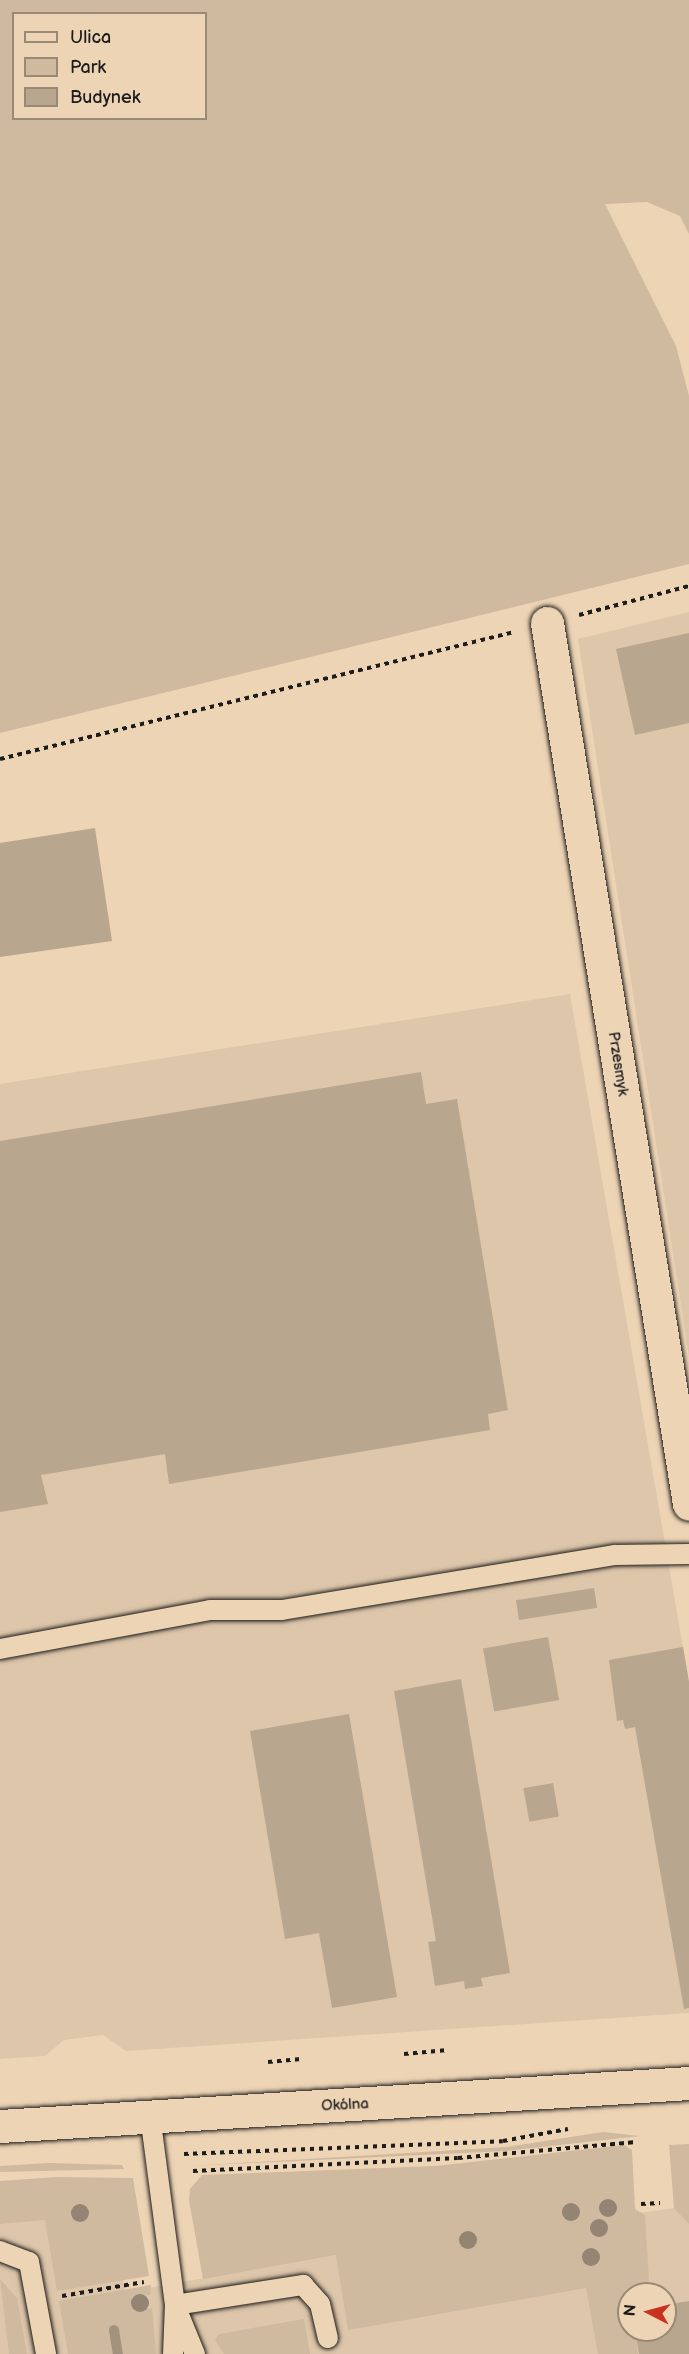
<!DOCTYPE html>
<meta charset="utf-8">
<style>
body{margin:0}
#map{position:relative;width:689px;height:2354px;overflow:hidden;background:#edd4b5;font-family:"Balsamiq Sans",sans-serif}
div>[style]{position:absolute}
.built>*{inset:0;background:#ddc6aa}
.green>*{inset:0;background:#cfb99f}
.stream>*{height:10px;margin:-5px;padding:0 5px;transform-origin:5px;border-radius:5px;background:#a2937e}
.building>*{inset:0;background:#b9a68f;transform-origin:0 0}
.path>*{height:4px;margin-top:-2px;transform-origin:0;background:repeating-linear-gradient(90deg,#1c1c1c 0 4.5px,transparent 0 9px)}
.roads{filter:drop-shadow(0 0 2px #1c1c1c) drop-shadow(0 0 2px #1c1c1c)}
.service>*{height:20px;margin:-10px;padding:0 10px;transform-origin:10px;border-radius:10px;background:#edd4b5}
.minor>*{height:33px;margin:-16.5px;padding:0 16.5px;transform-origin:16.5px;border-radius:16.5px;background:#edd4b5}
.trees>*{width:18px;height:18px;margin:-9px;border-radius:50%;background:#938473}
span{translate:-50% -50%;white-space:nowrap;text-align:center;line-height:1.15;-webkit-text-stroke:5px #edd4b5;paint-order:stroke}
.street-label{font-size:15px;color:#1c1c1c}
.legend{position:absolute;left:12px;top:12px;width:195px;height:108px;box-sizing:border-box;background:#edd4b5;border:2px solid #998a78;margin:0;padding:8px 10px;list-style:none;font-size:18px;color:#1c1c1c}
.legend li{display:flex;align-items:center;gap:12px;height:30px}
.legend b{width:30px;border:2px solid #998a78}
.north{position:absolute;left:617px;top:2282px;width:60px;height:60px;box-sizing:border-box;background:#edd4b5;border:2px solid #998a78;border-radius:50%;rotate:276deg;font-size:16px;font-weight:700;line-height:24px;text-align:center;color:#1c1c1c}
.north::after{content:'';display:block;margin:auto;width:21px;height:27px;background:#c8321e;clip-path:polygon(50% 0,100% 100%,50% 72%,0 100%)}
</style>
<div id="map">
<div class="built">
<div style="clip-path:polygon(689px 612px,689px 1356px,578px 639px)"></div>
<div style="clip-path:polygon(570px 994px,689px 1682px,689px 2013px,126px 2051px,103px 2035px,64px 2040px,45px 2056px,0 2059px,0 1084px)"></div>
<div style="clip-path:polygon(evenodd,107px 2192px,125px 2292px,336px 2255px,689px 2206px,689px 2354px,0 2354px,0 2199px,107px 2192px,629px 2294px,665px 2294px,665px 2330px,629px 2330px,629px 2294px)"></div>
</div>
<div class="green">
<div style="clip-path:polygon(evenodd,0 0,689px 0,689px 234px,680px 216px,647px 202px,605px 204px,676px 346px,689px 396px,689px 564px,0 733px,0 0,14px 14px,206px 14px,206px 118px,14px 118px,14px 14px)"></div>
<div style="clip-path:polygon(603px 2132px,640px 2136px,505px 2151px,190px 2166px,506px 2147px)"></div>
<div style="clip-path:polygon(689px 2144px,689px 2224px,674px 2208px,669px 2145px)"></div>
<div style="clip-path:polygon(624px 2145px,632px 2150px,635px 2209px,645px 2215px,649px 2281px,629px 2294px,629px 2330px,635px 2330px,638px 2354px,598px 2354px,586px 2288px,348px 2330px,336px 2255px,203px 2279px,189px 2200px,190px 2189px,202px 2175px,435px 2166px)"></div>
<div style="clip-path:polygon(49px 2163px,122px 2165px,124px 2169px,0 2172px,0 2166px)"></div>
<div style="clip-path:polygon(57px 2177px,133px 2178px,149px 2276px,57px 2291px,45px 2220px,0 2224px,0 2181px)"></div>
<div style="clip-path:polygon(0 2279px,17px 2298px,27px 2354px,9px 2354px)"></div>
<div style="clip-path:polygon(151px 2285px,150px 2295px,132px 2297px,135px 2311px,152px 2308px,156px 2354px,68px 2354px,59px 2301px)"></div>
<div style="clip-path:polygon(304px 2319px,310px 2354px,224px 2354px,215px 2340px,219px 2334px)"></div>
</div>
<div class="stream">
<div style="left:114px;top:2330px;width:24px;rotate:81deg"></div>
</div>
<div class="building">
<div style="clip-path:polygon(689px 633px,689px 723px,635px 735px,616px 649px)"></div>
<div style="clip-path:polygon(95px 828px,112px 941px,0 957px,0 843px)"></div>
<div style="clip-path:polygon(421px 1072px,426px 1104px,457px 1099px,508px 1410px,488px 1414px,490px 1430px,169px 1484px,165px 1454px,41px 1475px,48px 1504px,0 1512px,0 1141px)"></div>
<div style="left:594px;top:1588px;width:20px;height:79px;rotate:81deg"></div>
<div style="left:548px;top:1637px;width:64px;height:66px;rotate:80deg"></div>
<div style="clip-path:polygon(683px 1647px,689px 1682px,689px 2008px,684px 2009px,635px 1727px,625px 1729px,623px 1720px,617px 1721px,609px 1660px)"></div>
<div style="clip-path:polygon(461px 1679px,510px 1973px,481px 1978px,483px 1986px,465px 1989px,464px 1981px,435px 1986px,428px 1942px,436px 1941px,394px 1691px)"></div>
<div style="clip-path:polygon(349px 1714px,397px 1997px,332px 2008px,319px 1933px,285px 1939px,250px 1731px)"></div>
<div style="left:553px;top:1783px;width:34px;height:30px;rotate:80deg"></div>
<div style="clip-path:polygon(689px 2301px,689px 2354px,639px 2354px,635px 2330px,665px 2330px,665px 2305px)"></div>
</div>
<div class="path">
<div style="left:579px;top:615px;width:114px;rotate:-14.8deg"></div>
<div style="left:0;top:759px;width:529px;rotate:-13.88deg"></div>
<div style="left:404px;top:2054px;width:44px;rotate:-5.2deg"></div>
<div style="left:268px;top:2062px;width:36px;rotate:-5deg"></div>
<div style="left:184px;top:2154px;width:319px;rotate:-2.3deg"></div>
<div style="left:503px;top:2141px;width:66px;rotate:-10.5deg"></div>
<div style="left:193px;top:2171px;width:265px;rotate:-2.8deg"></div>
<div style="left:458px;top:2158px;width:179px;rotate:-5.1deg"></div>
<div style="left:641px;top:2204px;width:19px;rotate:-3deg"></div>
<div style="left:62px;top:2296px;width:83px;rotate:-9.7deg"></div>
</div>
<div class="roads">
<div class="service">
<div style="left:0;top:1649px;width:214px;rotate:-10.5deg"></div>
<div style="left:210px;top:1610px;width:72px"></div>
<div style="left:282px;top:1610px;width:338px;rotate:-9.4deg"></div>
<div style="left:615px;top:1555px;width:74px;rotate:-0.8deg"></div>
<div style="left:150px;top:2115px;width:192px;rotate:82.5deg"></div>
<div style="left:175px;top:2305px;width:49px;rotate:92.3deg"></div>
<div style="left:0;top:2251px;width:31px;rotate:21deg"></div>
<div style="left:29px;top:2262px;width:94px;rotate:79.5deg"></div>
<div style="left:175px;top:2305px;width:130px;rotate:-8.9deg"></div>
<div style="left:303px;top:2285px;width:25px;rotate:48deg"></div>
<div style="left:320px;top:2304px;width:35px;rotate:77deg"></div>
<div style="left:177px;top:2310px;width:48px;rotate:67.8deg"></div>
</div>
<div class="minor">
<div style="left:547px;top:623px;width:892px;rotate:80.84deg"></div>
<div style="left:0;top:2126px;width:690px;rotate:-3.57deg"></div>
</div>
</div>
<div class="trees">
<div style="left:608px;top:2208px"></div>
<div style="left:571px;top:2212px"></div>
<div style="left:80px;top:2213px"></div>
<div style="left:599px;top:2228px"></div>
<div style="left:468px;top:2240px"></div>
<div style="left:591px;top:2257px"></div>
<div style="left:140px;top:2303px"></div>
</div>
<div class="street-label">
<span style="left:618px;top:1064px;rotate:81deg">Przesmyk</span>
<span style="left:345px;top:2105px;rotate:-3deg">Okólna</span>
</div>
<ul class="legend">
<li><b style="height:8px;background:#edd4b5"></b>Ulica</li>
<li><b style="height:16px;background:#cfb99f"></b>Park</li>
<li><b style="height:16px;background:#b9a68f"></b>Budynek</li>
</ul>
<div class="north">N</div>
</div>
